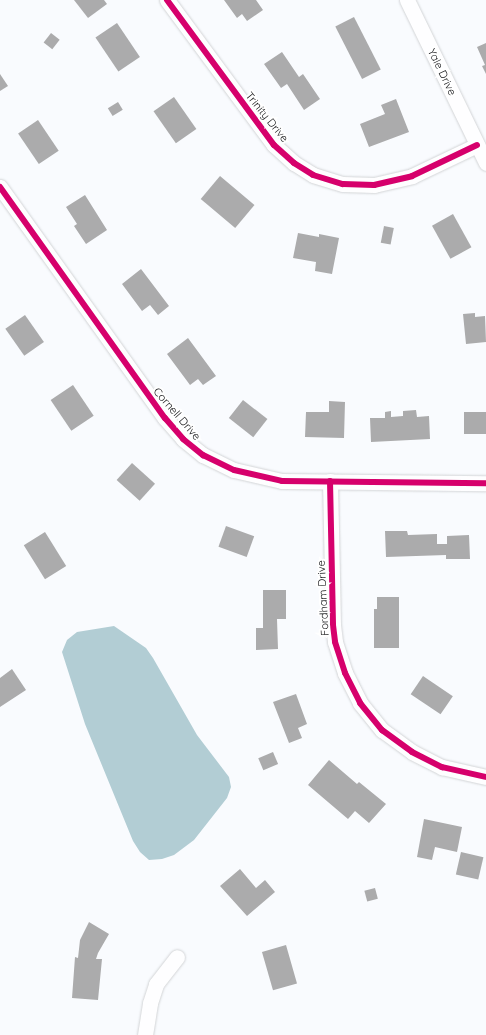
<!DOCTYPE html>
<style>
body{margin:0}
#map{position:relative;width:486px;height:1035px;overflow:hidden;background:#f9fbfe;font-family:Quicksand,sans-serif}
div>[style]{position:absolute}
.water>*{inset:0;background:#b2cdd4}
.building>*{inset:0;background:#ababac;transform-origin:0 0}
.roads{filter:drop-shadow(0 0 1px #d3d5d7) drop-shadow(0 0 1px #d3d5d7)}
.minor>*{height:15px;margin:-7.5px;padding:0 7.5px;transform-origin:7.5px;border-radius:7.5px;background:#fefeff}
.cycleway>*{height:6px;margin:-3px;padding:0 3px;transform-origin:3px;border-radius:3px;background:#d6006c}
span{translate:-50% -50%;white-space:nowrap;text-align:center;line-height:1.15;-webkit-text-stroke:4px #fff;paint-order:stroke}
.street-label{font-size:11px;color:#101113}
</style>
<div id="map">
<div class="water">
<div style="clip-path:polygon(114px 626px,146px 648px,153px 658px,197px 735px,229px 777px,231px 787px,227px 798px,194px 840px,174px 855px,162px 859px,149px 860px,140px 852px,133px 841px,85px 724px,62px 652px,67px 640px,77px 632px)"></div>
</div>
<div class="building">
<div style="clip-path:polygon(74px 0,104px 0,107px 4px,88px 18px)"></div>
<div style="clip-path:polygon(224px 0,256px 0,263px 10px,247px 21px,242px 14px,237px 18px)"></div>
<div style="left:354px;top:17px;width:59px;height:21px;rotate:63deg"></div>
<div style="left:117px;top:23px;width:41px;height:26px;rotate:56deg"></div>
<div style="left:51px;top:33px;width:11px;height:12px;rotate:38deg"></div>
<div style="clip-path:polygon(486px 43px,486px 74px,482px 66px,485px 65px,477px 47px)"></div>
<div style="clip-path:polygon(282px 52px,299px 77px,303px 74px,320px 99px,304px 110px,287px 84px,281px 88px,264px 64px)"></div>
<div style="clip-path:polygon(0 74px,8px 86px,0 91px)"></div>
<div style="left:174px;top:97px;width:39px;height:25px;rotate:55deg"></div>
<div style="clip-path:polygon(396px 99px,409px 132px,369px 147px,360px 124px,385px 114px,381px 105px)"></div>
<div style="left:118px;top:102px;width:9px;height:12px;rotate:58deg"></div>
<div style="left:38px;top:120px;width:37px;height:24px;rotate:56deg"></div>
<div style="left:220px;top:176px;width:45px;height:30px;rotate:40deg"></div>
<div style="clip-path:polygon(85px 195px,107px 230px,86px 244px,74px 226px,77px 224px,66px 207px)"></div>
<div style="left:453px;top:214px;width:38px;height:24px;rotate:61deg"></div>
<div style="left:384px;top:226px;width:10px;height:17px;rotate:11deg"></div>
<div style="clip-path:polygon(298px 233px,319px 237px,319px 234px,339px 238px,332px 274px,315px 271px,316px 262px,293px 258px)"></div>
<div style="clip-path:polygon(141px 269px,169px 306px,158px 315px,150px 305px,142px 311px,122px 284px)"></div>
<div style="clip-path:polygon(475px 313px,475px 317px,485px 316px,486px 342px,466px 344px,463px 314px)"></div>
<div style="left:25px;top:315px;width:33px;height:24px;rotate:55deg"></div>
<div style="clip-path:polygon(188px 338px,216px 376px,203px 385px,198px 379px,190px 385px,167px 354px)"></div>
<div style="left:73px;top:385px;width:37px;height:27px;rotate:56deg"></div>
<div style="left:243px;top:400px;width:31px;height:23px;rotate:38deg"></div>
<div style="clip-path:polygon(329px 401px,345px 402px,344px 438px,305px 437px,306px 412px,329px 412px)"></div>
<div style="clip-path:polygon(416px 410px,417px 417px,429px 416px,430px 439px,371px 442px,370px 418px,385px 418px,385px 412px,391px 411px,391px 417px,403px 416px,403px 411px)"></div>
<div style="left:464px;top:412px;width:22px;height:22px"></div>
<div style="left:132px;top:463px;width:31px;height:23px;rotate:42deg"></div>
<div style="left:226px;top:526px;width:30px;height:22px;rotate:20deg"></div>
<div style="clip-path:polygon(385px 531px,407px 531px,408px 535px,437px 534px,437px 544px,447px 544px,447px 536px,469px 535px,470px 559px,446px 559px,446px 555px,386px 557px)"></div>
<div style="left:45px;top:532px;width:40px;height:25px;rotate:58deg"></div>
<div style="clip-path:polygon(263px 590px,286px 590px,286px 619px,277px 619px,278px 649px,256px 650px,256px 628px,263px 628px)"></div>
<div style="clip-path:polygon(377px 597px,399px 597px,399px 648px,374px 648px,374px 609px,377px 609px)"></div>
<div style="clip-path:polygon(12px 669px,26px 690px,0 707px,0 678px)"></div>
<div style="left:423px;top:676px;width:36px;height:22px;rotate:34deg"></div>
<div style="clip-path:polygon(296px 694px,307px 724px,298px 728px,302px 738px,289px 743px,273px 702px)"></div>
<div style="left:273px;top:752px;width:13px;height:16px;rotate:67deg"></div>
<div style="clip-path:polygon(329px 760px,357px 784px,359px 782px,386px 804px,369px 823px,355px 811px,348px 819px,308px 785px)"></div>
<div style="clip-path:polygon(424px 819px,462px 827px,457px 852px,435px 847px,432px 860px,417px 857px)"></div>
<div style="left:461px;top:852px;width:23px;height:23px;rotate:13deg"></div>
<div style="clip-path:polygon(240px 869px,256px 888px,265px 880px,275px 892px,247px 916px,220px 886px)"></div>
<div style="left:375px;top:888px;width:11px;height:11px;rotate:75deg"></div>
<div style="clip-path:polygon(89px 922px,109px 934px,98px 953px,96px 959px,102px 959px,98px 1000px,72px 998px,75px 957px,78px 958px,80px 940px)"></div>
<div style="left:286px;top:945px;width:40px;height:25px;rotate:74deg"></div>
</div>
<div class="roads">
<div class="minor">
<div style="left:167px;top:0;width:180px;rotate:53.6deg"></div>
<div style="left:274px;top:145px;width:27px;rotate:42deg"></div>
<div style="left:294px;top:163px;width:22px;rotate:32deg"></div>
<div style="left:313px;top:175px;width:31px;rotate:17deg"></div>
<div style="left:343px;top:184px;width:31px;rotate:2deg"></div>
<div style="left:374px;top:185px;width:39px;rotate:-13deg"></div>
<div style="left:412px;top:176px;width:72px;rotate:-25.5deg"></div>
<div style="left:407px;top:0;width:181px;rotate:64.1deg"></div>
<div style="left:0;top:187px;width:284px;rotate:54.5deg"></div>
<div style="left:165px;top:418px;width:28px;rotate:49deg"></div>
<div style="left:183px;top:439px;width:26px;rotate:39deg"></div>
<div style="left:203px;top:455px;width:34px;rotate:26deg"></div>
<div style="left:234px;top:470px;width:49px;rotate:12.9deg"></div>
<div style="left:282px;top:481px;width:204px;rotate:0.6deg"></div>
<div style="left:330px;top:481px;width:144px;rotate:88.8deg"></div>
<div style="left:333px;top:625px;width:17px;rotate:83deg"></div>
<div style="left:335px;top:642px;width:33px;rotate:72deg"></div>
<div style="left:345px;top:673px;width:34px;rotate:63deg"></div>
<div style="left:360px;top:703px;width:35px;rotate:51deg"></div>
<div style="left:382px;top:730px;width:37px;rotate:36deg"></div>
<div style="left:412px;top:752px;width:34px;rotate:27deg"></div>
<div style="left:442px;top:767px;width:45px;rotate:12.8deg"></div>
<div style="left:145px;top:1035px;width:32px;rotate:-81deg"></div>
<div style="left:150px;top:1003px;width:20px;rotate:-72deg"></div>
<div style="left:156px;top:984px;width:34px;rotate:-52deg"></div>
</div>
</div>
<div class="cycleway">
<div style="left:167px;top:0;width:180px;rotate:53.6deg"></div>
<div style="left:274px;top:145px;width:27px;rotate:42deg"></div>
<div style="left:294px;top:163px;width:22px;rotate:32deg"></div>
<div style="left:313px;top:175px;width:31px;rotate:17deg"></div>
<div style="left:343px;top:184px;width:31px;rotate:2deg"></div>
<div style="left:374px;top:185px;width:39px;rotate:-13deg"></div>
<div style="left:412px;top:176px;width:72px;rotate:-25.5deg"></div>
<div style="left:0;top:187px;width:284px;rotate:54.5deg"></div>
<div style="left:165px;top:418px;width:28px;rotate:49deg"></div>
<div style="left:183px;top:439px;width:26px;rotate:39deg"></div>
<div style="left:203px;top:455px;width:34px;rotate:26deg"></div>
<div style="left:234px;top:470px;width:49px;rotate:12.9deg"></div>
<div style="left:282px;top:481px;width:204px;rotate:0.6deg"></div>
<div style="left:330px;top:481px;width:144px;rotate:88.8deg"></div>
<div style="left:333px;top:625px;width:17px;rotate:83deg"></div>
<div style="left:335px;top:642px;width:33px;rotate:72deg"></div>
<div style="left:345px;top:673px;width:34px;rotate:63deg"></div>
<div style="left:360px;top:703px;width:35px;rotate:51deg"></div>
<div style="left:382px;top:730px;width:37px;rotate:36deg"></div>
<div style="left:412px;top:752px;width:34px;rotate:27deg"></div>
<div style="left:442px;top:767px;width:45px;rotate:12.8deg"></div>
</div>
<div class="street-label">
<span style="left:442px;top:72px;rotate:64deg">Yale Drive</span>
<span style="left:267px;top:117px;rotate:51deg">Trinity Drive</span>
<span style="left:177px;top:414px;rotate:49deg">Cornell Drive</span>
<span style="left:323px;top:598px;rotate:-93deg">Fordham Drive</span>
</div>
</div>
